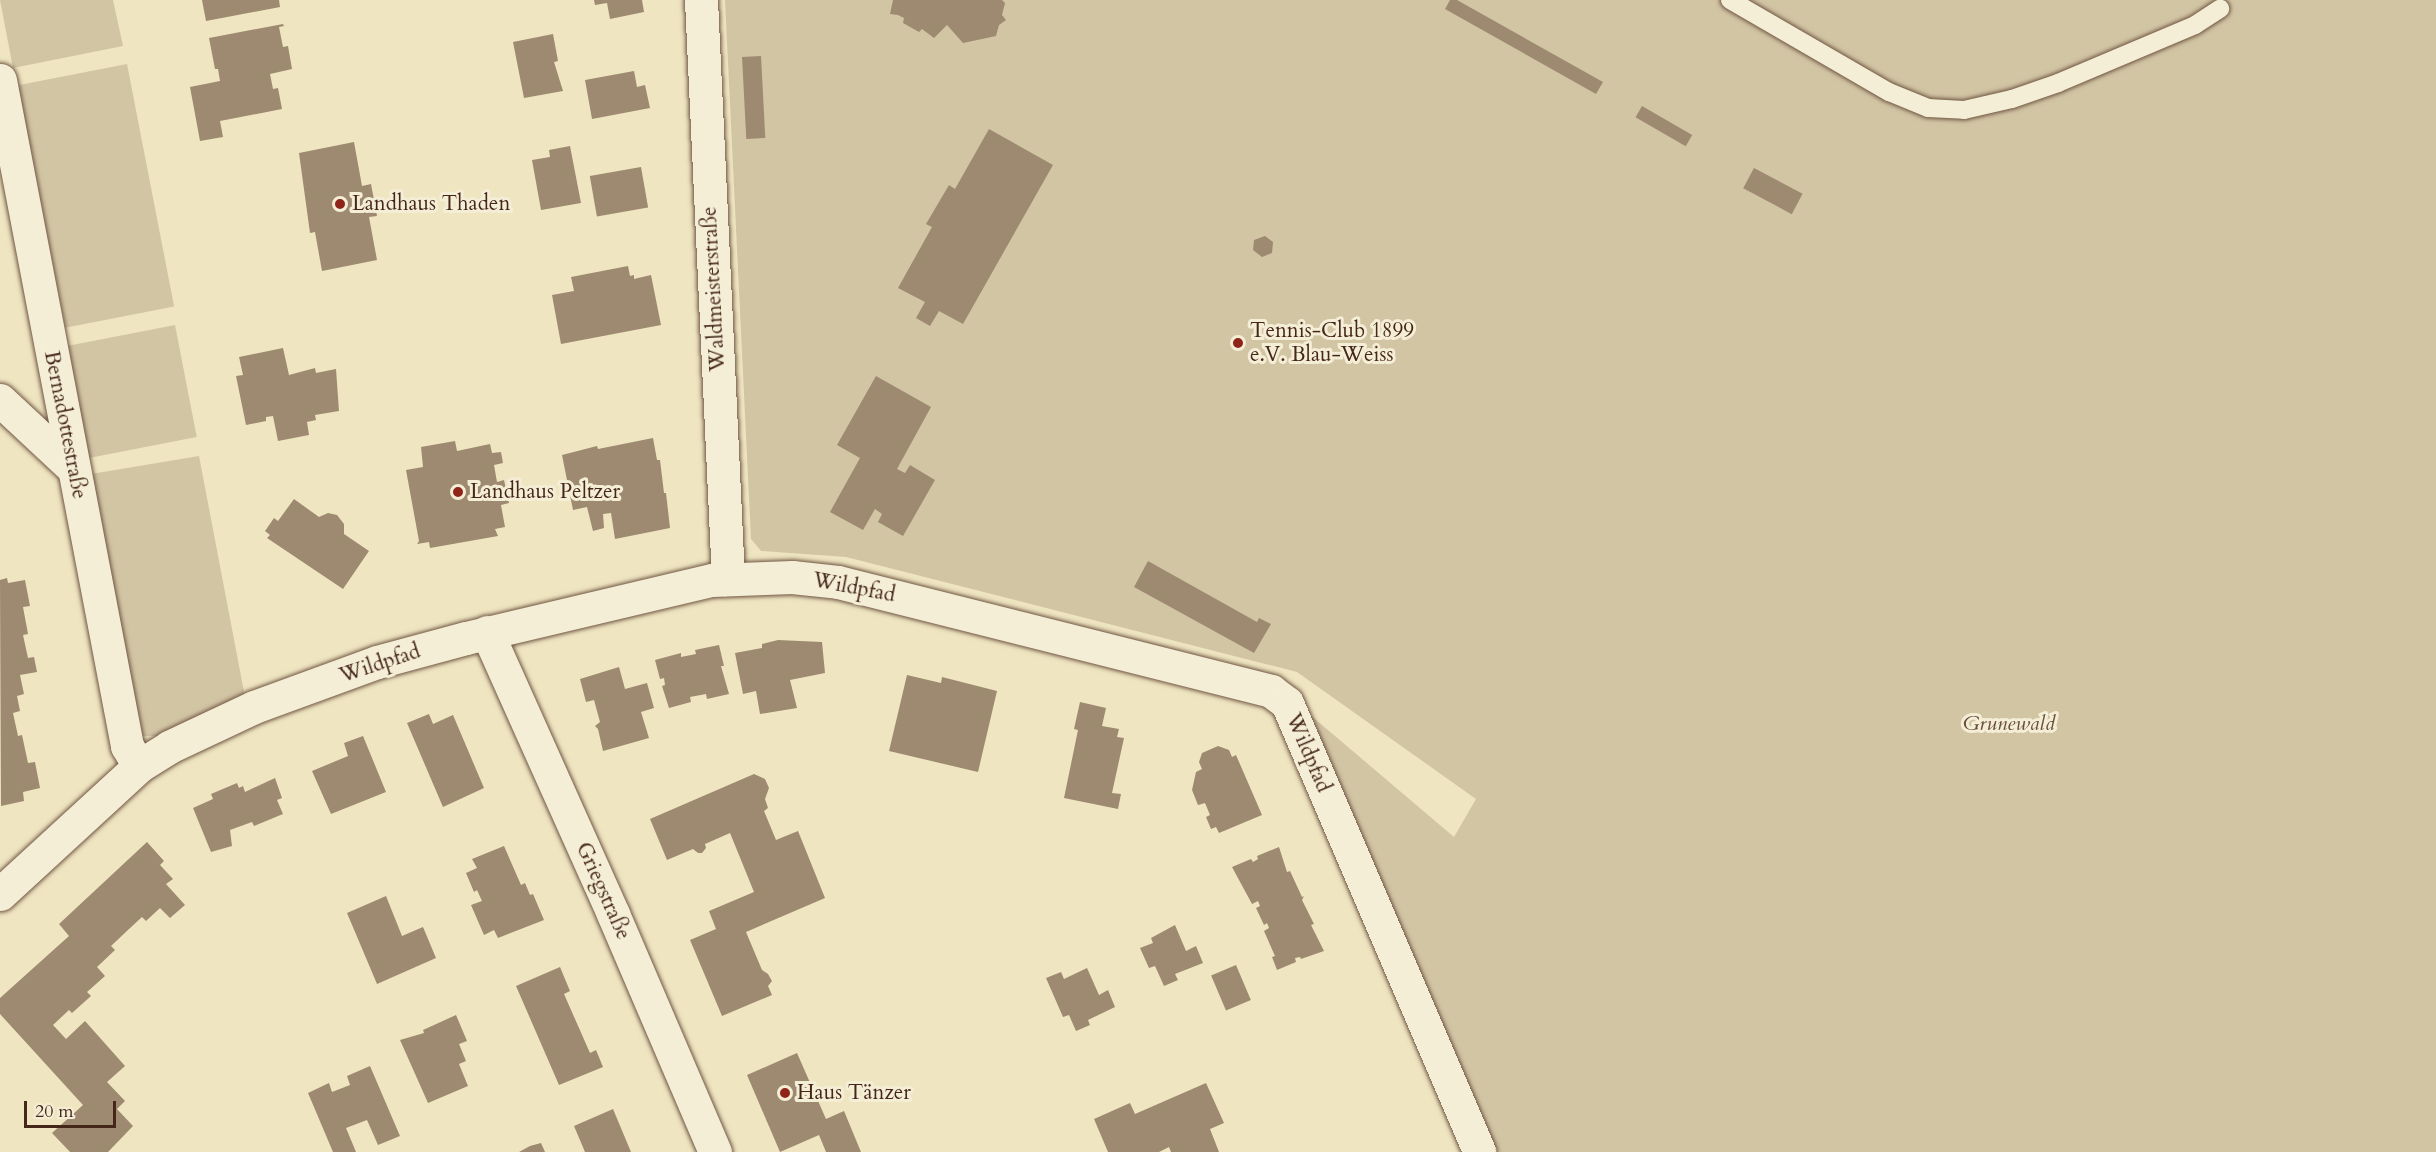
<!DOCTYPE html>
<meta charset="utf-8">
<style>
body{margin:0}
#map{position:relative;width:2436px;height:1152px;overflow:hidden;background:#efe5c1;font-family:Cardo,serif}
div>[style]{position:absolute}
.green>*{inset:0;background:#d2c5a4;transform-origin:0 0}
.building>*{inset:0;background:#9d8a70;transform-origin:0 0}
.roads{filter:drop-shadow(0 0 2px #705643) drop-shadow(0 0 2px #705643)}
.service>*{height:18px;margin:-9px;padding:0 9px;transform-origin:9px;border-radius:9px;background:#f5eed7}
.minor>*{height:33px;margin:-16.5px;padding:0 16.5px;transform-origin:16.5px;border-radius:16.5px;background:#f5eed7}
.dots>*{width:16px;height:16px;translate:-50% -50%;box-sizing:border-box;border:3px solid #f5eed7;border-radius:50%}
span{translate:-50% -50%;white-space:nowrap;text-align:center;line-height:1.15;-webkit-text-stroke:6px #f5eed7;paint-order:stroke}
.poi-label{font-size:21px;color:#452719}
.left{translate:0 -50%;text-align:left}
.street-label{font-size:21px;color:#452719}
.park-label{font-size:21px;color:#684e3c;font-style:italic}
.scale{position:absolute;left:24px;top:1101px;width:92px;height:27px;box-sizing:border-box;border:3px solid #452719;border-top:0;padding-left:8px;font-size:18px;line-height:21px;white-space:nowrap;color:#452719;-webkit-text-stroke:4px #f5eed7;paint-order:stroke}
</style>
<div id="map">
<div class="green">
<div style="clip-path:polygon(0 0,113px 0,123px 46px,13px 68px)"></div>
<div style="clip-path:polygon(725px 0,2436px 0,2436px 1152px,1492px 1152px,1302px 708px,1454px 837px,1476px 799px,1297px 672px,846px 557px,761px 551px,751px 539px)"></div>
<div style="left:127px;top:64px;width:247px;height:111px;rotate:79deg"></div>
<div style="left:175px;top:325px;width:114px;height:110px;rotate:79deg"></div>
<div style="clip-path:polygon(199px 456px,245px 697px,161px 736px,143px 736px,138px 728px,91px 474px)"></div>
</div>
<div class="building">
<div style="clip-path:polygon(202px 0,279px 0,280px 7px,206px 21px)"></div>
<div style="clip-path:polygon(594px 0,642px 0,644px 12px,610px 19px,607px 3px,595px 5px)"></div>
<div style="clip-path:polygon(893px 0,1002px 0,1005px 3px,1002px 15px,1006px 20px,999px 25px,996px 36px,963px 43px,947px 25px,934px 38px,922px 29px,919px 32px,903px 23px,904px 18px,898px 15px,890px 14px)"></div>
<div style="clip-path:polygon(1450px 0,1457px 0,1603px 82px,1596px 94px,1445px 9px)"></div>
<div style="clip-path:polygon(283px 24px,284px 26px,279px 27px,283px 47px,288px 46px,292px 69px,270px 74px,273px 89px,278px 88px,282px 109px,220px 121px,223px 137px,200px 141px,190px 87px,220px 81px,218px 69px,215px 69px,209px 38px)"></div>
<div style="clip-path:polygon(553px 34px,558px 61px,554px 62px,563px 91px,524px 98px,513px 42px)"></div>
<div style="left:761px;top:56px;width:82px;height:19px;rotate:87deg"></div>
<div style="clip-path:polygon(634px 71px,637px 87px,645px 85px,650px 108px,592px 119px,585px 80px)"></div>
<div style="left:1642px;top:106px;width:58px;height:13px;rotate:30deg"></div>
<div style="clip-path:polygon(989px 129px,1053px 165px,963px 324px,939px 311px,930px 326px,916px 318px,925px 302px,898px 288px,932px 227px,926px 224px,949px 185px,955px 189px)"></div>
<div style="clip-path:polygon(354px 142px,362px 186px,371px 184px,377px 216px,369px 217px,377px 260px,322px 271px,315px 232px,310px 233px,299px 153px)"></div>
<div style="clip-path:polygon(570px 146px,581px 203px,541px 210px,532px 160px,550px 157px,549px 150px)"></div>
<div style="left:641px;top:167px;width:41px;height:52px;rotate:80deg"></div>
<div style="left:1754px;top:168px;width:55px;height:23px;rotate:28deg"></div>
<div style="clip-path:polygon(1265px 236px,1273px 242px,1272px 253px,1262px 257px,1253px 250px,1254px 240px)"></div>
<div style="clip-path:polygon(628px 266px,630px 276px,634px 275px,634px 279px,651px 275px,661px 325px,561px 344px,552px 295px,574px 291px,571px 277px)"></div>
<div style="clip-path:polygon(283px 348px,289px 375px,315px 368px,316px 373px,336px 369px,339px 411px,315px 415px,316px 420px,307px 422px,309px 435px,278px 441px,273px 416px,266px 417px,266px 421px,246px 425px,236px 376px,243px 375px,239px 357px)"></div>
<div style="clip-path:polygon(876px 376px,931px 407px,897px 469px,905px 473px,910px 465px,935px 480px,903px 536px,878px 522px,882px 514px,875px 509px,863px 530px,830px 512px,860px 458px,837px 445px)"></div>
<div style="clip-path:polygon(653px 438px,657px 460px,660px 460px,664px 493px,666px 493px,670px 528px,615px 539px,611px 513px,603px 514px,604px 528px,593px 531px,587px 507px,573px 510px,562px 455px,597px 446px,598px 449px)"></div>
<div style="clip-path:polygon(455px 441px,457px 451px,490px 444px,492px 453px,501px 452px,503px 463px,494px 465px,497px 482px,504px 480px,509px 503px,501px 505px,505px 527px,495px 529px,498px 536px,430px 548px,429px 542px,417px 544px,419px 541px,406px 470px,423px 467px,421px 447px)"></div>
<div style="clip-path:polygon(294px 499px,319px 517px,328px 513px,337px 515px,344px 524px,344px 534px,369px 551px,343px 589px,267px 538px,270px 535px,265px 531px,274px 518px,278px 521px)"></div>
<div style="clip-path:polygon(1148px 561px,1257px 622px,1259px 618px,1271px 624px,1254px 653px,1134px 587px)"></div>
<div style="clip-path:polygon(7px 578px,8px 583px,25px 580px,30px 606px,23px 607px,28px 634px,23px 635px,28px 658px,34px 657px,37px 672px,20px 675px,24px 694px,17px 696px,20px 711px,13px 713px,18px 736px,22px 735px,28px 763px,35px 762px,40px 788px,23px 792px,24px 801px,1px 806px,0 580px)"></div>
<div style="clip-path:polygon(778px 640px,822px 642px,825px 673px,790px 680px,797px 708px,760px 714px,756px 691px,743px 694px,735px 653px,762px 648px,762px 644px)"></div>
<div style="clip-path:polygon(719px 645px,724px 666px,721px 666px,729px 694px,707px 699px,706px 694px,690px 697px,691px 702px,669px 708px,662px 686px,665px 685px,664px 678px,660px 679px,655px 660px,681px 653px,681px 657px,696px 654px,695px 650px)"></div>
<div style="clip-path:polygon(619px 667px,625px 689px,647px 683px,654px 708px,641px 712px,649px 738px,603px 751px,598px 729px,595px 726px,600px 722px,594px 700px,586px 702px,580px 679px)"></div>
<div style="clip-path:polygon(907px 675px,941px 683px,942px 677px,997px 691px,978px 772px,889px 751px)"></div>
<div style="clip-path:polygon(1080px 702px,1106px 708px,1102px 726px,1119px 729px,1117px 737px,1124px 738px,1112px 793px,1121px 794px,1118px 809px,1064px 798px,1078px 730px,1074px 729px)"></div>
<div style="clip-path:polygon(429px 714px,433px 724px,453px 715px,484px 788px,443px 807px,407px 723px)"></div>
<div style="clip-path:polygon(363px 736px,386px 792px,331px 814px,312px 771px,348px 756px,344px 743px)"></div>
<div style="clip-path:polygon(1218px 746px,1229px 750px,1232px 757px,1236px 755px,1262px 815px,1219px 833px,1216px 827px,1211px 829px,1206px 817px,1210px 815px,1205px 803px,1198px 805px,1192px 790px,1196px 772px,1202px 769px,1199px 762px,1202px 753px)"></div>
<div style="clip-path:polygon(754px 774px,765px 779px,769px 788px,765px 799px,768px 808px,764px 811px,776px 840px,798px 831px,825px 898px,746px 932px,762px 970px,768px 974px,772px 981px,768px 986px,772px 995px,722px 1016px,690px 940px,716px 929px,709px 911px,754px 892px,730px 833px,705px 844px,706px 848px,702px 853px,698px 853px,693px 849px,667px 860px,650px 819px)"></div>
<div style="clip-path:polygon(275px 778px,282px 798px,277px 800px,283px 814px,254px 826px,252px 822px,230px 830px,232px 846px,211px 852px,193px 808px,213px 799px,211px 794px,237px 783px,239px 788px,243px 786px,245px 792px)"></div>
<div style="clip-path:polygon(147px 842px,164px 861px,160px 865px,173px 879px,166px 884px,185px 905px,170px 918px,160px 908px,146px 921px,142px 917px,129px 929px,111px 946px,115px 950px,97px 967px,105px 976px,87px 992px,91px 996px,72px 1013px,69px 1010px,53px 1025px,66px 1039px,85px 1021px,125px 1066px,107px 1082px,125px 1101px,117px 1109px,133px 1126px,108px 1152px,70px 1152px,52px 1133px,83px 1105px,0 1014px,0 998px,69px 936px,59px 924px)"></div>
<div style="clip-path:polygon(504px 846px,521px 885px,525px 883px,530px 895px,533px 894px,544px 920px,498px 938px,494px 930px,484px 935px,471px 905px,482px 901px,477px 890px,474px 892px,466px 873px,477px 868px,472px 859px)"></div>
<div style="clip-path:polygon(1279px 847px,1287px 872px,1290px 871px,1302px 897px,1304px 896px,1302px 900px,1314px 924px,1311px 925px,1324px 951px,1301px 959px,1300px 957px,1295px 958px,1296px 962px,1277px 970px,1272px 957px,1275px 956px,1264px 931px,1269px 928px,1267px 923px,1264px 925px,1256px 908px,1260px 906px,1258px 901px,1252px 904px,1232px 867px,1251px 859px,1253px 862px,1258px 859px,1257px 856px)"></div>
<div style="clip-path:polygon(386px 896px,402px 936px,423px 927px,436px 958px,377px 984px,347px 913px)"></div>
<div style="clip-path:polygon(1175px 925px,1186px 951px,1196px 946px,1203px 963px,1175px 974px,1178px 980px,1164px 986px,1155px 966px,1149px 968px,1140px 948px,1153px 943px,1151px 938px)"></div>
<div style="left:1236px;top:965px;width:38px;height:27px;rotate:67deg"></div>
<div style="clip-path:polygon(560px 967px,570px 991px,564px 994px,590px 1053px,596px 1050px,603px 1067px,559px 1085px,516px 986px)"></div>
<div style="clip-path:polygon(1087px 968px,1099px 995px,1108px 990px,1115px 1007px,1088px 1020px,1090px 1025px,1076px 1031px,1069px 1015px,1063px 1017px,1046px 978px,1061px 972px,1064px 979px)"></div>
<div style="clip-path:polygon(456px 1015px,467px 1041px,459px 1044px,466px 1061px,459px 1064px,468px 1086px,428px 1103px,400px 1040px,424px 1033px,423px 1030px)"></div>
<div style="clip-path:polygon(797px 1053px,826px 1119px,844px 1111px,861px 1152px,826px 1152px,819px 1135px,780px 1152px,747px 1075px)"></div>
<div style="clip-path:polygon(370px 1066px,400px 1136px,378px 1145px,367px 1120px,346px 1128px,356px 1152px,333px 1152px,308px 1093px,329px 1083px,332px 1092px,350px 1085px,347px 1076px)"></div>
<div style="clip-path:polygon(1206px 1083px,1224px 1123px,1210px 1129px,1219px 1152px,1171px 1152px,1169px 1147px,1159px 1152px,1108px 1152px,1094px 1119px,1130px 1103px,1135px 1114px)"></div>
<div style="clip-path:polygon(613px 1109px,631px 1152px,585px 1152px,574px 1126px)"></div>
<div style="clip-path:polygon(541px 1143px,545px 1152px,519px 1152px,530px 1146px)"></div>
</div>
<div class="roads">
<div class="service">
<div style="left:1730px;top:0;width:184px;rotate:30.1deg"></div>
<div style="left:1889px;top:92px;width:42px;rotate:22.3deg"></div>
<div style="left:1928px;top:108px;width:36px;rotate:3deg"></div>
<div style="left:1964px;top:110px;width:49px;rotate:-12.9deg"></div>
<div style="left:2012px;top:99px;width:49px;rotate:-19.2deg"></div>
<div style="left:2058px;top:83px;width:149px;rotate:-22.9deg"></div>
<div style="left:2195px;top:25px;width:30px;rotate:-33deg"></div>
</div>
<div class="minor">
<div style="left:701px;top:0;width:580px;rotate:87.33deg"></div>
<div style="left:0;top:80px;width:678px;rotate:79.2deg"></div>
<div style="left:127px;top:746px;width:23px;rotate:59deg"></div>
<div style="left:0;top:400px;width:100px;rotate:43deg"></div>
<div style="left:487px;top:632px;width:309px;rotate:65.9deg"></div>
<div style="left:613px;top:914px;width:259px;rotate:66.8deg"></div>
<div style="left:0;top:894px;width:189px;rotate:-42.6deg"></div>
<div style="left:139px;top:766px;width:36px;rotate:-32deg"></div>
<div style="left:169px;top:747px;width:94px;rotate:-25.2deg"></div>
<div style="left:254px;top:707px;width:131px;rotate:-20.1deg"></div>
<div style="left:377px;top:662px;width:92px;rotate:-15.1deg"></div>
<div style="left:466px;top:638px;width:253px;rotate:-13.3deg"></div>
<div style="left:712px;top:580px;width:80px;rotate:-2.1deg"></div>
<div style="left:792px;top:577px;width:46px;rotate:6.2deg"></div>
<div style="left:838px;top:582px;width:447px;rotate:14.1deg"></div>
<div style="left:1271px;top:691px;width:20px;rotate:37deg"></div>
<div style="left:1287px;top:703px;width:488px;rotate:66.8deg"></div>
</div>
</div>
<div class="dots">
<div style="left:340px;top:204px;background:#8f2418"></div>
<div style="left:1238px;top:343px;background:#8f2418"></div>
<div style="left:458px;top:492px;background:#8f2418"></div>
<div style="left:785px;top:1093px;background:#8f2418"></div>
</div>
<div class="poi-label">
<span class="left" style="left:352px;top:204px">Landhaus Thaden</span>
<span class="left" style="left:1250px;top:343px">Tennis-Club 1899<br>e.V. Blau-Weiss</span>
<span class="left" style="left:470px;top:492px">Landhaus Peltzer</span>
<span class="left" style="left:797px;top:1093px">Haus Tänzer</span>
</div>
<div class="street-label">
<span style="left:714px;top:289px;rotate:-93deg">Waldmeisterstraße</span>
<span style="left:65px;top:425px;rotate:79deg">Bernadottestraße</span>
<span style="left:854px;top:588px;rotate:11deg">Wildpfad</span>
<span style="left:380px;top:664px;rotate:-18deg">Wildpfad</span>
<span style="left:1308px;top:753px;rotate:67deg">Wildpfad</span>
<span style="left:603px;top:891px;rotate:66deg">Griegstraße</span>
</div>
<div class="park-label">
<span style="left:2009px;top:724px">Grunewald</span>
</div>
<div class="scale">20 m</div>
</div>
